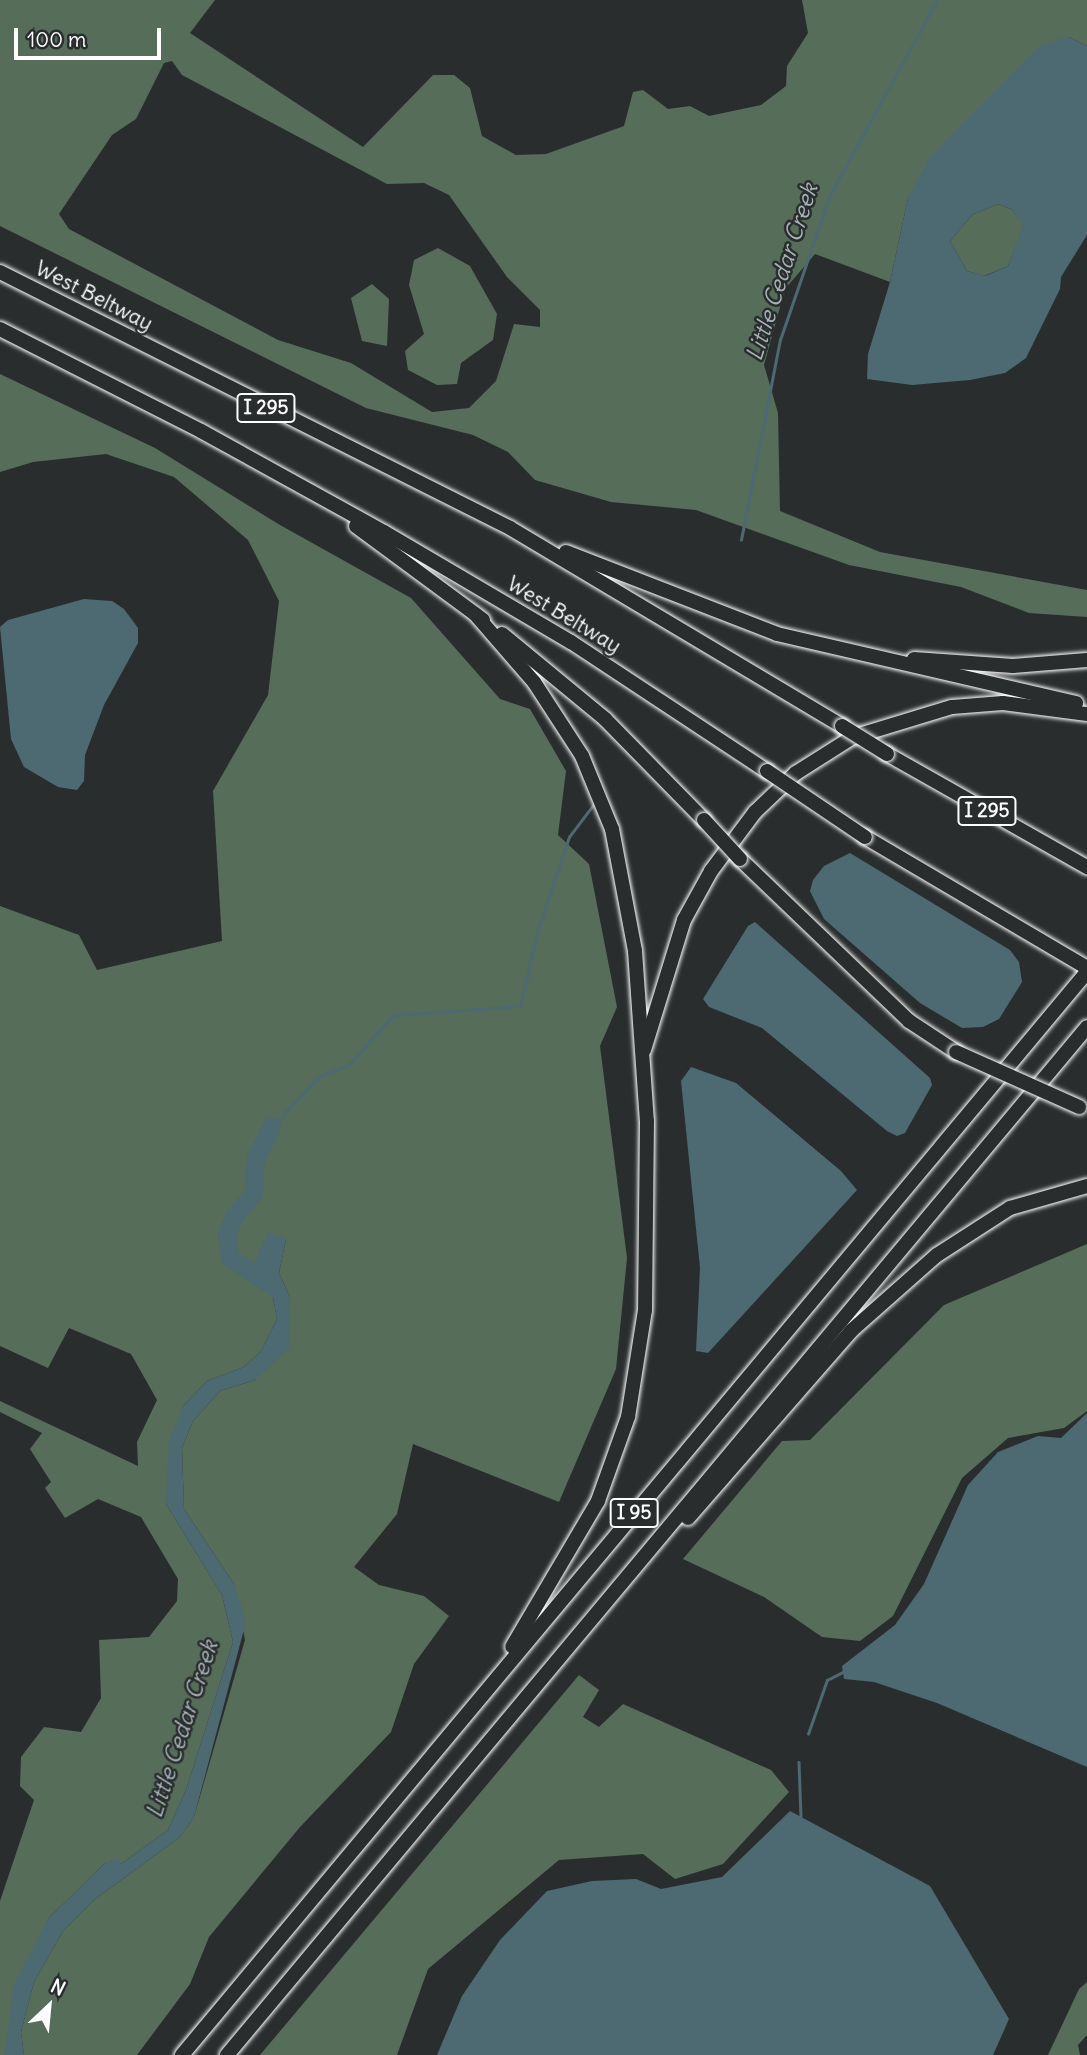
<!DOCTYPE html>
<style>
body{margin:0}
#map{position:relative;width:1087px;height:2055px;overflow:hidden;background:#2a2d2e;font-family:Delius,sans-serif}
div>[style]{position:absolute}
.green>*{inset:0;background:#566d59}
.water>*{inset:0;background:#4d6971}
.stream>*{height:2.5px;margin:-1.25px;padding:0 1.25px;transform-origin:1.25px;border-radius:1.25px;background:#4d6971}
.river>*{height:18px;margin:-9px;padding:0 9px;transform-origin:9px;border-radius:9px;background:#4d6971}
.roads{filter:drop-shadow(0 0 2px #fff) drop-shadow(0 0 2px #fff)}
.highway>*{height:14px;margin:-7px;padding:0 7px;transform-origin:7px;border-radius:7px;background:#2a2d2e}
.bridges{filter:drop-shadow(0 0 2px #fff) drop-shadow(0 0 2px #fff)}
.highway-bridge>*{height:14px;margin:-7px;padding:0 7px;transform-origin:7px;border-radius:7px;background:#2a2d2e}
span{translate:-50% -50%;white-space:nowrap;text-align:center;line-height:1.15;-webkit-text-stroke:5px #2a2d2e;paint-order:stroke}
.shield-label span{padding:2px 5px;background:#2a2d2e;border:2px solid;border-radius:5px;-webkit-text-stroke-width:0}
.shield-label{font-size:19px;color:#fff;font-weight:700}
.street-label{font-size:21px;color:#fff}
.water-label{font-size:23px;color:#a6b4b8;font-style:italic}
.north{position:absolute;left:14px;top:1971px;width:70px;height:70px;-webkit-text-stroke:5px #2a2d2e;paint-order:stroke;rotate:26deg;font-size:19px;font-weight:700;line-height:28px;text-align:center;color:#fff}
.north::after{content:'';display:block;margin:auto;width:24px;height:32px;background:#fff;clip-path:polygon(50% 0,100% 100%,50% 72%,0 100%)}
.scale{position:absolute;left:14px;top:28px;width:147px;height:32px;box-sizing:border-box;border:4px solid #fff;border-top:0;padding-left:9px;font-size:21px;line-height:24px;white-space:nowrap;color:#fff;-webkit-text-stroke:5px #2a2d2e;paint-order:stroke}
</style>
<div id="map">
<div class="green">
<div style="clip-path:polygon(evenodd,0 0,215px 0,190px 33px,363px 147px,433px 75px,454px 75px,470px 88px,482px 136px,516px 155px,546px 154px,624px 126px,633px 92px,643px 90px,668px 109px,690px 106px,709px 116px,761px 105px,786px 86px,787px 66px,808px 33px,802px 0,1087px 0,1087px 46px,1069px 37px,908px 198px,890px 282px,815px 254px,785px 289px,764px 365px,778px 413px,780px 511px,880px 552px,1087px 590px,1087px 617px,1029px 613px,961px 587px,849px 565px,696px 510px,611px 502px,535px 480px,508px 452px,473px 435px,366px 408px,0 226px,0 0,172px 61px,182px 75px,387px 184px,424px 183px,449px 195px,507px 277px,540px 310px,540px 327px,514px 324px,496px 381px,469px 408px,432px 412px,351px 363px,278px 340px,69px 229px,59px 214px,112px 135px,136px 119px,164px 63px,172px 61px)"></div>
<div style="clip-path:polygon(998px 204px,1011px 209px,1024px 225px,1008px 266px,984px 276px,967px 271px,950px 241px,972px 215px)"></div>
<div style="clip-path:polygon(438px 248px,470px 266px,497px 314px,493px 340px,461px 363px,457px 384px,437px 385px,408px 370px,405px 351px,424px 334px,409px 285px,414px 260px)"></div>
<div style="clip-path:polygon(372px 284px,389px 299px,387px 346px,362px 341px,351px 298px)"></div>
<div style="clip-path:polygon(0 374px,155px 448px,280px 525px,411px 598px,500px 699px,530px 709px,566px 771px,558px 835px,589px 864px,617px 1007px,600px 1046px,627px 1258px,616px 1369px,559px 1502px,413px 1444px,397px 1514px,354px 1567px,379px 1585px,424px 1596px,449px 1616px,414px 1664px,391px 1732px,300px 1827px,209px 1937px,190px 1984px,137px 2055px,24px 2055px,21px 2032px,34px 1982px,63px 1931px,94px 1900px,180px 1837px,194px 1817px,245px 1640px,234px 1584px,184px 1509px,182px 1448px,193px 1421px,220px 1391px,255px 1380px,290px 1297px,279px 1273px,286px 1239px,261px 1283px,273px 1298px,277px 1319px,261px 1351px,244px 1367px,207px 1381px,183px 1406px,166px 1504px,222px 1595px,233px 1642px,186px 1790px,168px 1830px,121px 1864px,105px 1863px,48px 1919px,5px 2055px,0 2055px,0 1901px,34px 1800px,20px 1786px,21px 1757px,44px 1727px,81px 1732px,101px 1698px,99px 1640px,149px 1637px,177px 1601px,178px 1579px,141px 1517px,98px 1499px,65px 1518px,45px 1488px,51px 1482px,30px 1449px,42px 1433px,0 1412px,0 1401px,138px 1466px,137px 1442px,157px 1400px,131px 1354px,69px 1328px,48px 1368px,0 1346px,0 906px,79px 935px,97px 970px,222px 941px,213px 791px,268px 695px,279px 601px,248px 540px,174px 477px,106px 454px,33px 462px,0 472px)"></div>
<div style="clip-path:polygon(1087px 1244px,1087px 1411px,1064px 1428px,1008px 1438px,962px 1478px,893px 1616px,860px 1641px,822px 1637px,764px 1597px,683px 1559px,782px 1441px,810px 1440px,944px 1305px)"></div>
<div style="clip-path:polygon(579px 1675px,599px 1690px,583px 1717px,599px 1727px,623px 1704px,771px 1770px,789px 1792px,723px 1864px,675px 1879px,643px 1854px,559px 1860px,428px 1969px,397px 2055px,260px 2055px)"></div>
<div style="clip-path:polygon(1087px 1982px,1087px 2035px,1078px 2045px,1080px 2055px,1048px 2055px,1079px 1989px)"></div>
</div>
<div class="water">
<div style="clip-path:polygon(evenodd,1069px 37px,1087px 46px,1087px 235px,1061px 277px,1060px 289px,1026px 358px,1005px 373px,970px 380px,912px 385px,867px 379px,868px 354px,890px 282px,908px 198px,930px 157px,1040px 45px,1069px 37px,998px 204px,1011px 209px,1023px 225px,1008px 266px,985px 276px,967px 271px,950px 241px,972px 215px,998px 204px)"></div>
<div style="clip-path:polygon(84px 599px,112px 601px,124px 609px,138px 628px,138px 643px,104px 705px,85px 755px,84px 781px,77px 790px,58px 787px,24px 767px,11px 739px,0 627px,8px 620px)"></div>
<div style="clip-path:polygon(850px 853px,1010px 950px,1019px 962px,1022px 982px,999px 1019px,983px 1027px,962px 1028px,920px 1003px,824px 919px,810px 891px,813px 880px,824px 866px)"></div>
<div style="clip-path:polygon(755px 922px,930px 1078px,932px 1085px,905px 1133px,897px 1136px,887px 1131px,762px 1028px,709px 1007px,703px 999px,748px 926px)"></div>
<div style="clip-path:polygon(691px 1067px,736px 1083px,841px 1171px,857px 1190px,708px 1353px,696px 1351px,700px 1268px,681px 1081px)"></div>
<div style="clip-path:polygon(268px 1232px,286px 1239px,279px 1273px,290px 1297px,289px 1348px,255px 1380px,220px 1391px,193px 1421px,182px 1448px,184px 1509px,234px 1584px,246px 1622px,194px 1817px,180px 1837px,94px 1900px,63px 1931px,34px 1982px,21px 2032px,24px 2055px,5px 2055px,13px 1987px,48px 1919px,105px 1863px,118px 1858px,121px 1864px,168px 1830px,186px 1790px,233px 1642px,222px 1595px,166px 1504px,169px 1441px,183px 1406px,207px 1381px,244px 1367px,261px 1351px,277px 1319px,273px 1298px,250px 1274px)"></div>
<div style="clip-path:polygon(1087px 1413px,1087px 1767px,937px 1703px,874px 1682px,844px 1679px,842px 1666px,895px 1625px,924px 1584px,968px 1485px,998px 1452px,1038px 1436px,1061px 1438px)"></div>
<div style="clip-path:polygon(790px 1811px,930px 1886px,1009px 2019px,993px 2055px,437px 2055px,462px 1996px,500px 1940px,547px 1891px,592px 1881px,636px 1879px,661px 1889px,722px 1877px)"></div>
</div>
<div class="stream">
<div style="left:741px;top:540px;width:204px;rotate:-79deg"></div>
<div style="left:780px;top:340px;width:153px;rotate:-71deg"></div>
<div style="left:830px;top:195px;width:222px;rotate:-61.2deg"></div>
<div style="left:272px;top:1127px;width:69px;rotate:-47.3deg"></div>
<div style="left:319px;top:1076px;width:32px;rotate:-20deg"></div>
<div style="left:349px;top:1065px;width:67px;rotate:-48.7deg"></div>
<div style="left:393px;top:1015px;width:127px;rotate:-4.1deg"></div>
<div style="left:520px;top:1006px;width:79px;rotate:-76.8deg"></div>
<div style="left:538px;top:929px;width:97px;rotate:-71.4deg"></div>
<div style="left:569px;top:837px;width:40px;rotate:-53deg"></div>
<div style="left:808px;top:1734px;width:57px;rotate:-70.6deg"></div>
<div style="left:827px;top:1680px;width:18px;rotate:-27deg"></div>
<div style="left:799px;top:1762px;width:54px;rotate:87.9deg"></div>
</div>
<div class="river">
<div style="left:269px;top:1284px;width:47px;rotate:-146.3deg"></div>
<div style="left:230px;top:1258px;width:23px;rotate:-97deg"></div>
<div style="left:227px;top:1235px;width:21px;rotate:-67deg"></div>
<div style="left:235px;top:1216px;width:30px;rotate:-50deg"></div>
<div style="left:254px;top:1193px;width:35px;rotate:-87deg"></div>
<div style="left:256px;top:1158px;width:35px;rotate:-63deg"></div>
</div>
<div class="roads">
<div class="highway">
<div style="left:0;top:272px;width:571px;rotate:26.65deg"></div>
<div style="left:510px;top:528px;width:387px;rotate:30.8deg"></div>
<div style="left:0;top:329px;width:225px;rotate:26.9deg"></div>
<div style="left:201px;top:431px;width:209px;rotate:28.9deg"></div>
<div style="left:384px;top:532px;width:217px;rotate:30.5deg"></div>
<div style="left:571px;top:642px;width:235px;rotate:33.4deg"></div>
<div style="left:356px;top:526px;width:158px;rotate:36.5deg"></div>
<div style="left:566px;top:552px;width:226px;rotate:21.2deg"></div>
<div style="left:777px;top:634px;width:307px;rotate:13deg"></div>
<div style="left:475px;top:614px;width:90px;rotate:49.1deg"></div>
<div style="left:534px;top:682px;width:88px;rotate:57deg"></div>
<div style="left:582px;top:756px;width:79px;rotate:67.7deg"></div>
<div style="left:612px;top:829px;width:124px;rotate:79.3deg"></div>
<div style="left:635px;top:951px;width:170px;rotate:86deg"></div>
<div style="left:647px;top:1121px;width:189px;rotate:90.6deg"></div>
<div style="left:645px;top:1310px;width:108px;rotate:99deg"></div>
<div style="left:628px;top:1417px;width:89px;rotate:109.7deg"></div>
<div style="left:598px;top:1501px;width:169px;rotate:120.5deg"></div>
<div style="left:502px;top:634px;width:134px;rotate:39.5deg"></div>
<div style="left:605px;top:719px;width:141px;rotate:45.6deg"></div>
<div style="left:914px;top:659px;width:99px;rotate:4deg"></div>
<div style="left:1013px;top:666px;width:74px;rotate:-4.6deg"></div>
<div style="left:887px;top:754px;width:230px;rotate:29.5deg"></div>
<div style="left:865px;top:837px;width:258px;rotate:30.5deg"></div>
<div style="left:740px;top:859px;width:234px;rotate:43.8deg"></div>
<div style="left:909px;top:1021px;width:56px;rotate:33.4deg"></div>
<div style="left:644px;top:1050px;width:136px;rotate:-72.9deg"></div>
<div style="left:684px;top:920px;width:56px;rotate:-61.1deg"></div>
<div style="left:711px;top:871px;width:74px;rotate:-53.3deg"></div>
<div style="left:755px;top:812px;width:57px;rotate:-43.6deg"></div>
<div style="left:796px;top:773px;width:67px;rotate:-32.3deg"></div>
<div style="left:853px;top:737px;width:103px;rotate:-16.9deg"></div>
<div style="left:952px;top:707px;width:51px;rotate:-4.5deg"></div>
<div style="left:1003px;top:703px;width:85px;rotate:7.5deg"></div>
<div style="left:688px;top:1518px;width:248px;rotate:-48.9deg"></div>
<div style="left:851px;top:1331px;width:115px;rotate:-41.5deg"></div>
<div style="left:937px;top:1255px;width:87px;rotate:-32.8deg"></div>
<div style="left:1010px;top:1208px;width:80px;rotate:-15.9deg"></div>
<div style="left:182px;top:2055px;width:1411px;rotate:-50.12deg"></div>
<div style="left:227px;top:2055px;width:1340px;rotate:-50.08deg"></div>
</div>
</div>
<div class="bridges">
<div class="highway-bridge">
<div style="left:842px;top:726px;width:53px;rotate:31.9deg"></div>
<div style="left:767px;top:771px;width:118px;rotate:34deg"></div>
<div style="left:704px;top:820px;width:53px;rotate:47.3deg"></div>
<div style="left:956px;top:1052px;width:135px;rotate:24.1deg"></div>
</div>
</div>
<div class="shield-label">
<span style="left:266px;top:408px">I 295</span>
<span style="left:987px;top:811px">I 295</span>
<span style="left:634px;top:1513px">I 95</span>
</div>
<div class="street-label">
<span style="left:94px;top:296px;rotate:27deg">West Beltway</span>
<span style="left:564px;top:615px;rotate:31deg">West Beltway</span>
</div>
<div class="water-label">
<span style="left:782px;top:272px;rotate:-72deg">Little Cedar Creek</span>
<span style="left:182px;top:1729px;rotate:-72deg">Little Cedar Creek</span>
</div>
<div class="north">N</div>
<div class="scale">100 m</div>
</div>
